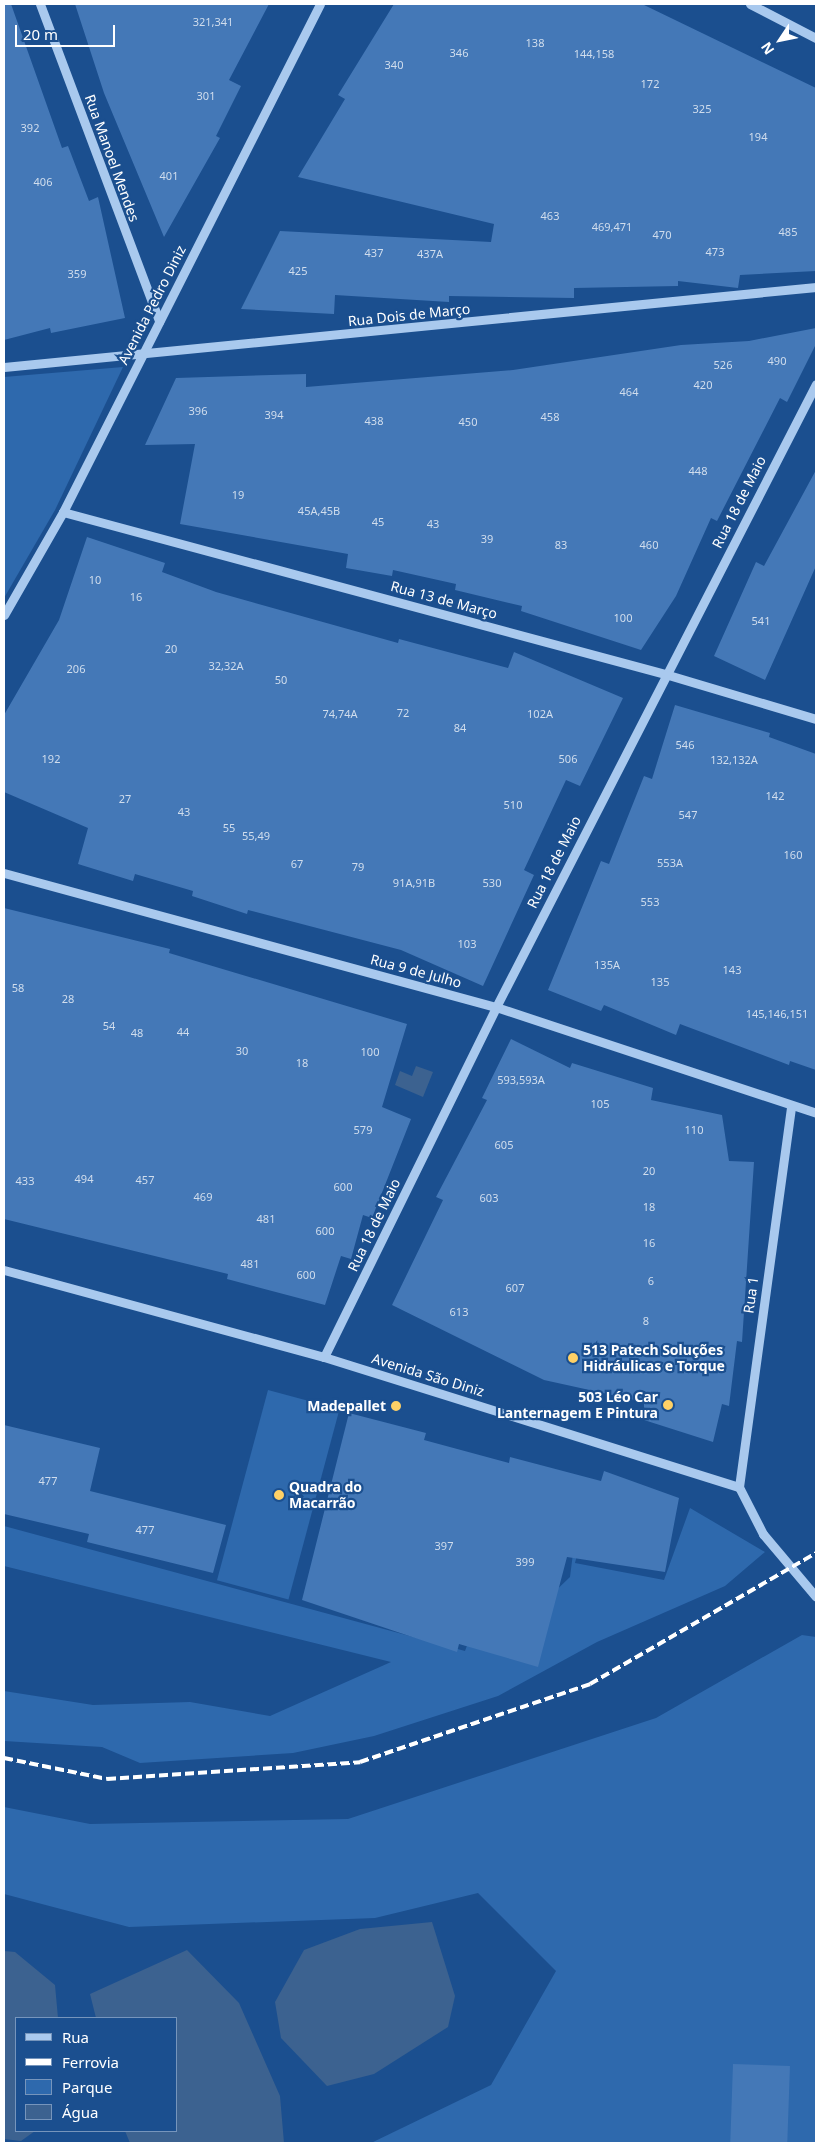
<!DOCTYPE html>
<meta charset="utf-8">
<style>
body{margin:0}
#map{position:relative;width:820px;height:2147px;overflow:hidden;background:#1b4f8f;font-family:"Noto Sans",sans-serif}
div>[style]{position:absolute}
.green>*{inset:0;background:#2e69ad;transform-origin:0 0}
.water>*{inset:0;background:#3c6290}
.building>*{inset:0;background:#4478b7;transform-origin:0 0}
.minor>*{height:9px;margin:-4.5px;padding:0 4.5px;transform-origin:4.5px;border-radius:4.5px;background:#a9c9ee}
.rail>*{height:4px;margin-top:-2px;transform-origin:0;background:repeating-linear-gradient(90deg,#fff 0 9px,transparent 0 13px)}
.dots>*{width:14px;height:14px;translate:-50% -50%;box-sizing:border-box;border:2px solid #1b4f8f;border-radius:50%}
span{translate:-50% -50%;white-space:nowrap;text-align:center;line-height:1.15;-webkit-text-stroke:4.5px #1b4f8f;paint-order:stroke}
.number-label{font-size:11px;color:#d0dded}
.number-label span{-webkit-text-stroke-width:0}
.street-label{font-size:14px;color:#fff}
.poi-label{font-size:14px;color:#fff;font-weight:700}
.left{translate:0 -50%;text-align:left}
.right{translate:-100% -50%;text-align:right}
.frame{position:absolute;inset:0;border:5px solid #fff;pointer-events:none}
.legend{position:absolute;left:15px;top:2017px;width:162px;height:115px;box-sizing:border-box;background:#1b4f8f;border:1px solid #7695bc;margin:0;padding:6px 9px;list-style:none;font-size:15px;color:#fff}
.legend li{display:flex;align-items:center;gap:10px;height:25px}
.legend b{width:25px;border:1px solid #7695bc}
.north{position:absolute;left:755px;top:15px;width:50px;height:50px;-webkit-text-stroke:4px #1b4f8f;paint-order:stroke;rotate:236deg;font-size:14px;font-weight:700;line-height:20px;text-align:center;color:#fff}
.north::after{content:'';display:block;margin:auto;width:18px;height:22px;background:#fff;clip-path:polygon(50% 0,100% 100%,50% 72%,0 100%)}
.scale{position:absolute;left:15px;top:25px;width:100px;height:22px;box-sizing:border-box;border:2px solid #fff;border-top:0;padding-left:6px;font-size:15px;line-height:18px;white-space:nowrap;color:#fff;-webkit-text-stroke:4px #1b4f8f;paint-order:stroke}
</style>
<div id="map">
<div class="green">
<div style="clip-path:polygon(123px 367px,55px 510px,4px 598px,4px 377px)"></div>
<div style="left:268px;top:1390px;width:74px;height:197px;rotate:15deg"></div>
<div style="clip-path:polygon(582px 1482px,595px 1486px,575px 1563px,664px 1580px,690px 1508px,765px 1552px,725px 1586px,597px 1642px,498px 1696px,374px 1736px,293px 1753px,140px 1763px,102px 1747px,4px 1741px,4px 1691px,93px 1705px,190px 1702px,270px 1716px,391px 1662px,4px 1566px,4px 1526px,465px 1651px,486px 1594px,545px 1601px,570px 1577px)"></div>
<div style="clip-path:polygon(802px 1635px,816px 1637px,816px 2143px,371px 2143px,491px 2085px,556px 1971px,478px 1893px,375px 1918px,129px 1927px,4px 1894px,4px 1807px,90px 1824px,348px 1819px,656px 1718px)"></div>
</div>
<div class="water">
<div style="clip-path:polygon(416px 1066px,433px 1072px,423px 1097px,395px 1085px,400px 1071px,412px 1076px)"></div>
<div style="clip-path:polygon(432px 1922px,455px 1996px,448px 2027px,374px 2074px,327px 2086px,281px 2038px,275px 2002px,304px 1950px,360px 1929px)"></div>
<div style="clip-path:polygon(187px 1950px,239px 2003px,280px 2096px,284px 2143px,130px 2143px,125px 2131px,176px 2131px,176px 2018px,96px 2018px,90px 1994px)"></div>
<div style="clip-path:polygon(4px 1951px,15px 1952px,55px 1985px,58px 2018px,16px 2018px,16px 2131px,35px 2131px,21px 2141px,4px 2139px)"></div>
</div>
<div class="building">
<div style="clip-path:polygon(4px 4px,11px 4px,62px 148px,68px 146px,89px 201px,98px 197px,125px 318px,51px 333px,50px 328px,4px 340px)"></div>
<div style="clip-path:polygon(75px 4px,269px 4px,229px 80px,241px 86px,216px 136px,220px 138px,164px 237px,104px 93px)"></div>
<div style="clip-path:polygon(394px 4px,642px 4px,816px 88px,816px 271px,740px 275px,738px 288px,678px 281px,678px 286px,574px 288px,574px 298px,449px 296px,449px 302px,335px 295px,334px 314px,241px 309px,280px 231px,491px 242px,494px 224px,298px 177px,345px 99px,338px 95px)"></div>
<div style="clip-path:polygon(816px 328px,816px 344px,787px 402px,780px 398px,717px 521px,711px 518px,676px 596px,641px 650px,521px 611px,522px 606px,455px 590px,456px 584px,393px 570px,392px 576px,346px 568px,348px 554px,180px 524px,195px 444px,145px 445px,176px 378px,306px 374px,306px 387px,513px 370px,681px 345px,749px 341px)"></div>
<div style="clip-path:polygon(816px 470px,816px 566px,765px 680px,714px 656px,756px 562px,764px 566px)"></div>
<div style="clip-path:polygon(87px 537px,165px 563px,162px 572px,216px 592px,398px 643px,399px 639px,508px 668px,514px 652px,623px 698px,580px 786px,566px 780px,524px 870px,534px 875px,483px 986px,401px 950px,248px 910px,247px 914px,192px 896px,193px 891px,135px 874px,133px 881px,78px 864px,88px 828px,4px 792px,4px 715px,59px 620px)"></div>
<div style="clip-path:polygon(675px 705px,770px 733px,769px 737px,816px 754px,816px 1070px,790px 1061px,789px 1065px,680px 1024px,676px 1035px,604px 1005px,601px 1011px,548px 990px,601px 861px,609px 864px,644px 776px,652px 779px)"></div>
<div style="clip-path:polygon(4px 908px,170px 949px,169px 953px,407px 1024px,382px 1107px,411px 1119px,372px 1218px,363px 1215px,351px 1259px,341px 1256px,325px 1305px,227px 1279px,228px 1274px,4px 1219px)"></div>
<div style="clip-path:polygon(511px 1039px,570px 1068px,572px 1063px,653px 1088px,651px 1100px,722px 1115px,729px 1161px,754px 1162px,742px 1342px,737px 1341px,729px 1406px,722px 1404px,713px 1442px,644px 1420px,644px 1402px,544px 1380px,392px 1305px,443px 1200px,436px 1197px,487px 1100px,482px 1098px)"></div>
<div style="clip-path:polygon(349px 1413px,426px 1433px,424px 1440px,509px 1463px,510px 1457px,601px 1481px,604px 1471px,679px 1498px,665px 1572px,567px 1557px,538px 1667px,459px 1644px,457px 1652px,302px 1600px)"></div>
<div style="clip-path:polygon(4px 1425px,100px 1448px,90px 1491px,226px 1525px,213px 1573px,87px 1542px,89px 1534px,4px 1514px)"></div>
<div style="left:733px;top:2064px;width:57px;height:79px;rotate:2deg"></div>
</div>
<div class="minor">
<div style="left:40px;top:4px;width:339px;rotate:69.4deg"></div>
<div style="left:750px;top:4px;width:74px;rotate:27.3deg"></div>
<div style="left:4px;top:367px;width:816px;rotate:-5.63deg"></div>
<div style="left:63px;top:512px;width:623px;rotate:15.06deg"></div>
<div style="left:665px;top:674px;width:158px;rotate:16.6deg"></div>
<div style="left:4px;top:615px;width:119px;rotate:-60.2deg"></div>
<div style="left:63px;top:512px;width:569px;rotate:-63.16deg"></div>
<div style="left:4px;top:873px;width:510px;rotate:15.24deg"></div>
<div style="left:496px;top:1007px;width:337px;rotate:18.3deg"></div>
<div style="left:4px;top:1270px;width:332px;rotate:15.2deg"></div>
<div style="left:324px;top:1357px;width:435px;rotate:17.4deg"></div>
<div style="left:739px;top:1487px;width:53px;rotate:62.9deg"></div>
<div style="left:763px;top:1534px;width:82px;rotate:49.9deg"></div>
<div style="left:324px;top:1357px;width:390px;rotate:-63.8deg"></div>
<div style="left:496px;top:1007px;width:700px;rotate:-62.81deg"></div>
<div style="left:739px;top:1487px;width:384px;rotate:-82.2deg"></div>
</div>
<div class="rail">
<div style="left:4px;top:1758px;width:105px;rotate:11.5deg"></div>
<div style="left:107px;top:1779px;width:254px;rotate:-3.8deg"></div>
<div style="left:360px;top:1762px;width:243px;rotate:-18.7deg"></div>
<div style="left:590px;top:1684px;width:261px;rotate:-30.1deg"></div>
</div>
<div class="dots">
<div style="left:573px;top:1358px;background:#ffd166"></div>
<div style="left:668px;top:1405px;background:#ffd166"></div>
<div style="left:396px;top:1406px;background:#ffd166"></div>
<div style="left:279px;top:1495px;background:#ffd166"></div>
</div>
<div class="number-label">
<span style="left:213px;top:22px">321,341</span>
<span style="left:535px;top:43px">138</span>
<span style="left:459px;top:53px">346</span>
<span style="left:594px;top:54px">144,158</span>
<span style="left:394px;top:65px">340</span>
<span style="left:650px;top:84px">172</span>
<span style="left:206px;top:96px">301</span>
<span style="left:702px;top:109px">325</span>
<span style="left:30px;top:128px">392</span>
<span style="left:758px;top:137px">194</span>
<span style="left:169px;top:176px">401</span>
<span style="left:43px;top:182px">406</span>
<span style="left:550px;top:216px">463</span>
<span style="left:612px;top:227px">469,471</span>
<span style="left:788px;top:232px">485</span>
<span style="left:662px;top:235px">470</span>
<span style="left:715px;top:252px">473</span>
<span style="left:374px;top:253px">437</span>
<span style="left:430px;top:254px">437A</span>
<span style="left:298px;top:271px">425</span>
<span style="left:77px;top:274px">359</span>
<span style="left:777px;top:361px">490</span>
<span style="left:723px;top:365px">526</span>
<span style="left:703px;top:385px">420</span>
<span style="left:629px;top:392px">464</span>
<span style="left:198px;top:411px">396</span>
<span style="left:274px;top:415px">394</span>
<span style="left:550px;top:417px">458</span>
<span style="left:374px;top:421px">438</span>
<span style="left:468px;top:422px">450</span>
<span style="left:698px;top:471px">448</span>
<span style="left:238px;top:495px">19</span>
<span style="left:319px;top:511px">45A,45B</span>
<span style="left:378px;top:522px">45</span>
<span style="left:433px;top:524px">43</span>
<span style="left:487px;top:539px">39</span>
<span style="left:561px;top:545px">83</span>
<span style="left:649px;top:545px">460</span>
<span style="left:95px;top:580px">10</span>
<span style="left:136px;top:597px">16</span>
<span style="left:623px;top:618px">100</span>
<span style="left:761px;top:621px">541</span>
<span style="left:171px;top:649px">20</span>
<span style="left:226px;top:666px">32,32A</span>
<span style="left:76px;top:669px">206</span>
<span style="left:281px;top:680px">50</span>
<span style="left:403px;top:713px">72</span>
<span style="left:340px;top:714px">74,74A</span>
<span style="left:540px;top:714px">102A</span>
<span style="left:460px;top:728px">84</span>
<span style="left:685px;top:745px">546</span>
<span style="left:51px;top:759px">192</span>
<span style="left:568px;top:759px">506</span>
<span style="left:734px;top:760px">132,132A</span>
<span style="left:775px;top:796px">142</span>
<span style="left:125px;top:799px">27</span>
<span style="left:513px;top:805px">510</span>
<span style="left:184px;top:812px">43</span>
<span style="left:688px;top:815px">547</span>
<span style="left:229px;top:828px">55</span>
<span style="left:256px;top:836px">55,49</span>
<span style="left:793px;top:855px">160</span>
<span style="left:670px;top:863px">553A</span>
<span style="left:297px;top:864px">67</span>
<span style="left:358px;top:867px">79</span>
<span style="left:414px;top:883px">91A,91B</span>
<span style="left:492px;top:883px">530</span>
<span style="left:650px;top:902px">553</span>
<span style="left:467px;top:944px">103</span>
<span style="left:607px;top:965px">135A</span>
<span style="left:732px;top:970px">143</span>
<span style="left:660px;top:982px">135</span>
<span style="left:18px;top:988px">58</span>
<span style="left:68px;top:999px">28</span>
<span style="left:777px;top:1014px">145,146,151</span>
<span style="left:109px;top:1026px">54</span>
<span style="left:183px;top:1032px">44</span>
<span style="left:137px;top:1033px">48</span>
<span style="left:242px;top:1051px">30</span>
<span style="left:370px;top:1052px">100</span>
<span style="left:302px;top:1063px">18</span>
<span style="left:521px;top:1080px">593,593A</span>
<span style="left:600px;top:1104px">105</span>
<span style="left:363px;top:1130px">579</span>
<span style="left:694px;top:1130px">110</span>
<span style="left:504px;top:1145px">605</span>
<span style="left:649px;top:1171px">20</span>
<span style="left:84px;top:1179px">494</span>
<span style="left:145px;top:1180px">457</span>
<span style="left:25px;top:1181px">433</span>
<span style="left:343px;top:1187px">600</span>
<span style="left:203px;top:1197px">469</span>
<span style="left:489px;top:1198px">603</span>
<span style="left:649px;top:1207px">18</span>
<span style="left:266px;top:1219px">481</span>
<span style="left:325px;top:1231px">600</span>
<span style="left:649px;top:1243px">16</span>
<span style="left:250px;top:1264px">481</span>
<span style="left:306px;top:1275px">600</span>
<span style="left:651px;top:1281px">6</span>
<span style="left:515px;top:1288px">607</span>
<span style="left:459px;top:1312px">613</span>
<span style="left:646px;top:1321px">8</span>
<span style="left:48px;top:1481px">477</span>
<span style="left:145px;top:1530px">477</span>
<span style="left:444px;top:1546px">397</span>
<span style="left:525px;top:1562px">399</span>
</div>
<div class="street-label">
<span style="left:112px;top:158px;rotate:70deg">Rua Manoel Mendes</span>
<span style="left:152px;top:305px;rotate:-63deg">Avenida Pedro Diniz</span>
<span style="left:409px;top:315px;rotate:-6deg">Rua Dois de Março</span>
<span style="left:739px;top:502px;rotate:-63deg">Rua 18 de Maio</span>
<span style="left:444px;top:600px;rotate:15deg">Rua 13 de Março</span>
<span style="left:554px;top:862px;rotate:-63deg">Rua 18 de Maio</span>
<span style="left:416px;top:971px;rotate:15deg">Rua 9 de Julho</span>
<span style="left:374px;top:1225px;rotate:-64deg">Rua 18 de Maio</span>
<span style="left:751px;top:1295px;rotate:-82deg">Rua 1</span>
<span style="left:428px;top:1375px;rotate:17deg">Avenida São Diniz</span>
</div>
<div class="poi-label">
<span class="left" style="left:583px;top:1358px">513 Patech Soluções<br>Hidráulicas e Torque</span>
<span class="right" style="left:658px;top:1405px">503 Léo Car<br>Lanternagem E Pintura</span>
<span class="right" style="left:386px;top:1406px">Madepallet</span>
<span class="left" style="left:289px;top:1495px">Quadra do<br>Macarrão</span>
</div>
<div class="frame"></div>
<ul class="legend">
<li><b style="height:6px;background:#a9c9ee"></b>Rua</li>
<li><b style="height:6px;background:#fff"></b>Ferrovia</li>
<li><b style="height:14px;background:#2e69ad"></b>Parque</li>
<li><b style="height:14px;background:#3c6290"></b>Água</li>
</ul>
<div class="north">N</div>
<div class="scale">20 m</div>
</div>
